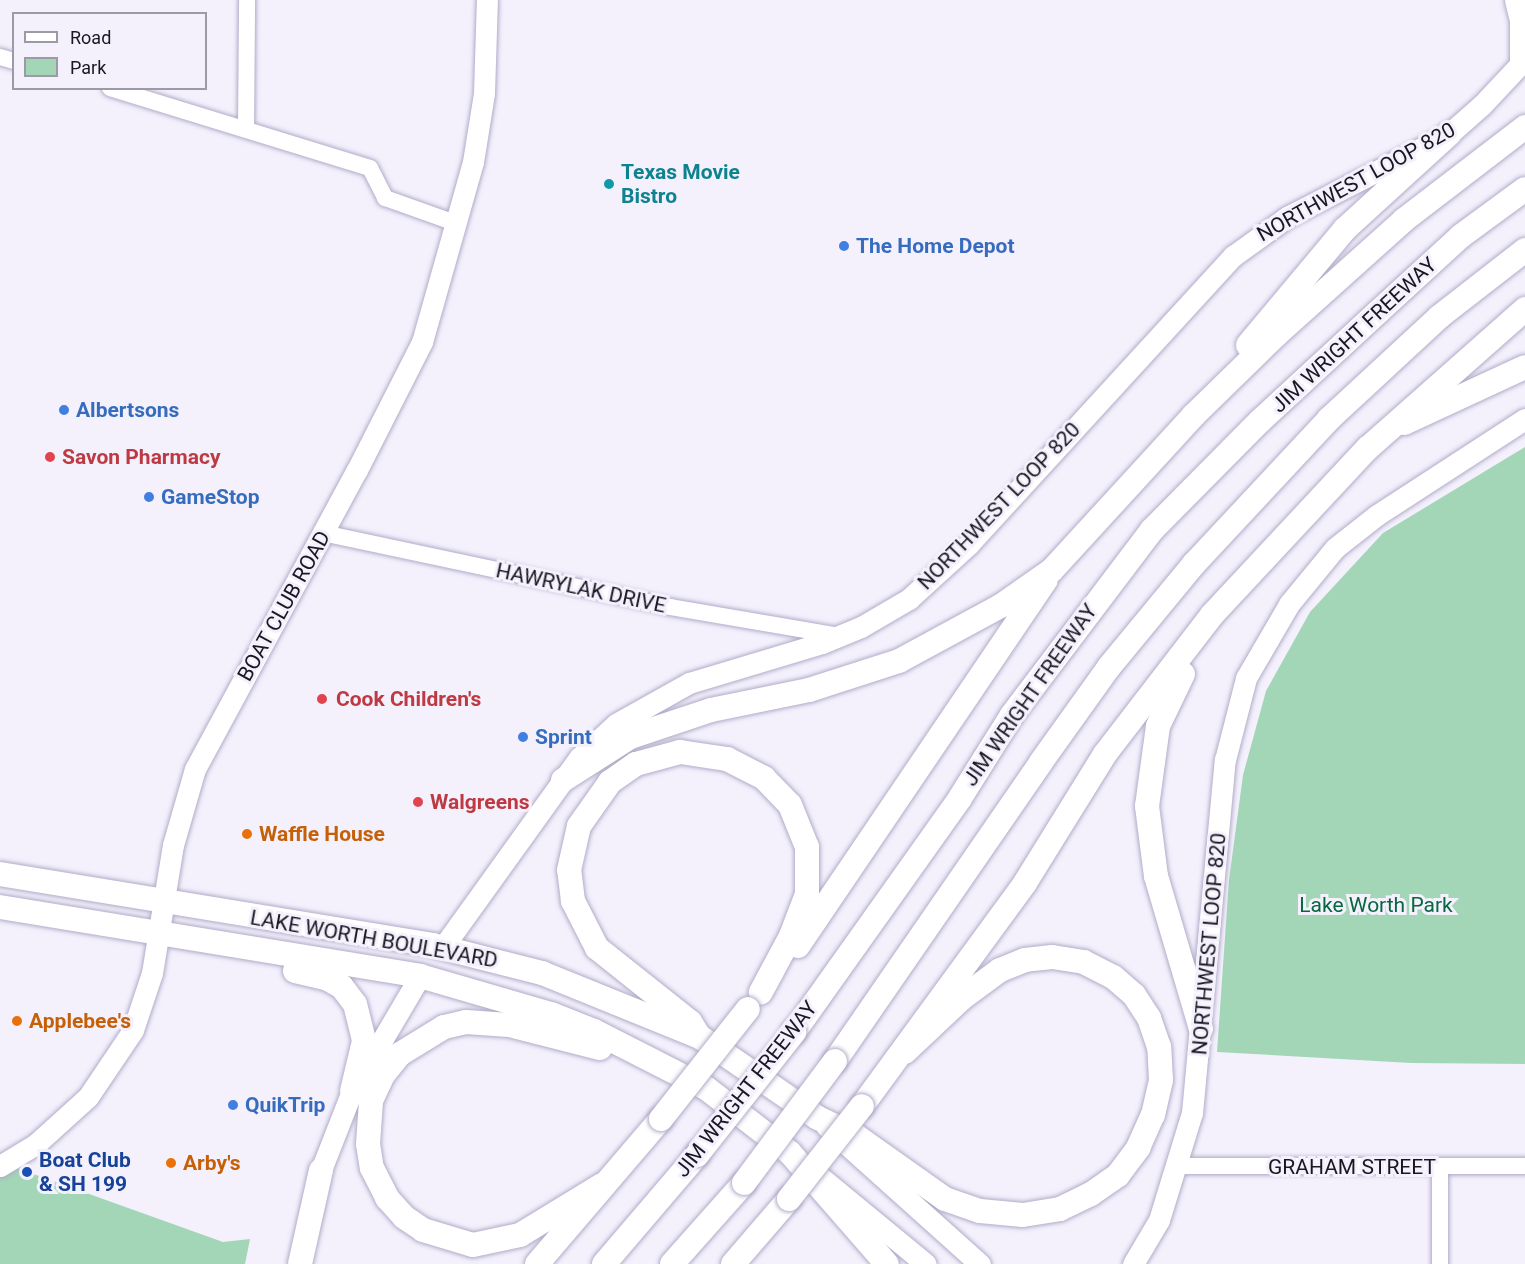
<!DOCTYPE html>
<style>
body{margin:0}
#map{position:relative;width:1525px;height:1264px;overflow:hidden;background:#f4f1fd;font-family:Roboto,sans-serif}
div>[style]{position:absolute}
.green>*{inset:0;background:#a3d6b7}
.roads{filter:drop-shadow(0 0 2px #b2abc8) drop-shadow(0 0 2px #b2abc8)}
.minor>*{height:16px;margin:-8px;padding:0 8px;transform-origin:8px;border-radius:8px;background:#fff}
.major>*{height:21px;margin:-10.5px;padding:0 10.5px;transform-origin:10.5px;border-radius:10.5px;background:#fff}
.highway>*{height:24px;margin:-12px;padding:0 12px;transform-origin:12px;border-radius:12px;background:#fff}
.bridges{filter:drop-shadow(0 0 2px #b2abc8) drop-shadow(0 0 2px #b2abc8)}
.highway-bridge>*{height:24px;margin:-12px;padding:0 12px;transform-origin:12px;border-radius:12px;background:#fff}
.dots>*{width:16px;height:16px;translate:-50% -50%;box-sizing:border-box;border:3px solid #f4f1fd;border-radius:50%}
span{translate:-50% -50%;white-space:nowrap;text-align:center;line-height:1.15;-webkit-text-stroke:6px #f4f1fd;paint-order:stroke}
.culture-label{font-size:21px;color:#0d838f;font-weight:700}
.left{translate:0 -50%;text-align:left}
.street-label{font-size:21px;color:#191721}
.shop-label{font-size:21px;color:#366cbe;font-weight:700}
.health-label{font-size:21px;color:#be3a42;font-weight:700}
.food-label{font-size:21px;color:#c56008;font-weight:700}
.park-label{font-size:21px;color:#07673e}
.transit-label{font-size:21px;color:#164399;font-weight:700}
.legend{position:absolute;left:12px;top:12px;width:195px;height:78px;box-sizing:border-box;background:#f4f1fd;border:2px solid #9c9aa5;margin:0;padding:8px 10px;list-style:none;font-size:18px;color:#191721}
.legend li{display:flex;align-items:center;gap:12px;height:30px}
.legend b{width:30px;border:2px solid #9c9aa5}
</style>
<div id="map">
<div class="green">
<div style="clip-path:polygon(1525px 447px,1525px 1064px,1411px 1063px,1217px 1052px,1229px 880px,1243px 775px,1266px 691px,1310px 612px,1383px 533px)"></div>
<div style="clip-path:polygon(0 1162px,223px 1242px,250px 1239px,245px 1264px,0 1264px)"></div>
</div>
<div class="roads">
<div class="minor">
<div style="left:0;top:57px;width:15px;rotate:16deg"></div>
<div style="left:110px;top:88px;width:272px;rotate:17.1deg"></div>
<div style="left:370px;top:168px;width:34px;rotate:63deg"></div>
<div style="left:385px;top:198px;width:77px;rotate:19.6deg"></div>
<div style="left:246px;top:127px;width:127px;rotate:-89.5deg"></div>
<div style="left:323px;top:533px;width:355px;rotate:12deg"></div>
<div style="left:670px;top:607px;width:171px;rotate:9.7deg"></div>
<div style="left:1179px;top:1166px;width:346px"></div>
<div style="left:1440px;top:1167px;width:97px;rotate:90deg"></div>
</div>
<div class="major">
<div style="left:1515px;top:0;width:21px;rotate:76deg"></div>
<div style="left:1520px;top:20px;width:44px;rotate:90deg"></div>
<div style="left:443px;top:947px;width:233px;rotate:-54.3deg"></div>
<div style="left:579px;top:758px;width:50px;rotate:-42.6deg"></div>
<div style="left:616px;top:724px;width:84px;rotate:-29.3deg"></div>
<div style="left:689px;top:683px;width:139px;rotate:-16.7deg"></div>
<div style="left:822px;top:643px;width:42px;rotate:-22.3deg"></div>
<div style="left:861px;top:627px;width:56px;rotate:-30.3deg"></div>
<div style="left:909px;top:599px;width:81px;rotate:-42.5deg"></div>
<div style="left:969px;top:544px;width:391px;rotate:-47.5deg"></div>
<div style="left:1233px;top:256px;width:67px;rotate:-35.8deg"></div>
<div style="left:1287px;top:217px;width:182px;rotate:-27.1deg"></div>
<div style="left:1449px;top:134px;width:44px;rotate:-41.3deg"></div>
<div style="left:1482px;top:105px;width:63px;rotate:-46.9deg"></div>
<div style="left:826px;top:1126px;width:207px;rotate:41.9deg"></div>
<div style="left:0;top:1166px;width:42px;rotate:-31.4deg"></div>
<div style="left:36px;top:1144px;width:70px;rotate:-42.1deg"></div>
<div style="left:88px;top:1097px;width:81px;rotate:-56.1deg"></div>
<div style="left:133px;top:1030px;width:60px;rotate:-71.6deg"></div>
<div style="left:152px;top:973px;width:130px;rotate:-80.7deg"></div>
<div style="left:173px;top:845px;width:79px;rotate:-73.9deg"></div>
<div style="left:195px;top:769px;width:340px;rotate:-61.6deg"></div>
<div style="left:357px;top:470px;width:144px;rotate:-63.1deg"></div>
<div style="left:422px;top:342px;width:187px;rotate:-74.2deg"></div>
<div style="left:473px;top:162px;width:70px;rotate:-80.9deg"></div>
<div style="left:484px;top:93px;width:93px;rotate:-88.2deg"></div>
<div style="left:321px;top:1170px;width:85px;rotate:-68.6deg"></div>
<div style="left:352px;top:1091px;width:134px;rotate:-59.4deg"></div>
<div style="left:813px;top:1171px;width:146px;rotate:39.5deg"></div>
<div style="left:1133px;top:1264px;width:51px;rotate:-59.4deg"></div>
<div style="left:1159px;top:1220px;width:112px;rotate:-72.9deg"></div>
<div style="left:1192px;top:1113px;width:355px;rotate:-84.7deg"></div>
<div style="left:1225px;top:760px;width:85px;rotate:-75.6deg"></div>
<div style="left:1246px;top:678px;width:86px;rotate:-59.8deg"></div>
<div style="left:1289px;top:604px;width:72px;rotate:-50.6deg"></div>
<div style="left:1335px;top:548px;width:53px;rotate:-38.2deg"></div>
<div style="left:1377px;top:515px;width:176px;rotate:-33deg"></div>
</div>
<div class="highway">
<div style="left:1248px;top:345px;width:151px;rotate:-50.1deg"></div>
<div style="left:1345px;top:229px;width:141px;rotate:-42.4deg"></div>
<div style="left:1404px;top:423px;width:133px;rotate:-24.8deg"></div>
<div style="left:1183px;top:674px;width:58px;rotate:115.7deg"></div>
<div style="left:1158px;top:726px;width:81px;rotate:97.8deg"></div>
<div style="left:1147px;top:806px;width:71px;rotate:82.7deg"></div>
<div style="left:1156px;top:876px;width:159px;rotate:73.6deg"></div>
<div style="left:563px;top:780px;width:80px;rotate:-32.7deg"></div>
<div style="left:630px;top:737px;width:85px;rotate:-18.4deg"></div>
<div style="left:711px;top:710px;width:100px;rotate:-11.5deg"></div>
<div style="left:809px;top:690px;width:95px;rotate:-17.9deg"></div>
<div style="left:899px;top:661px;width:117px;rotate:-28.5deg"></div>
<div style="left:1002px;top:605px;width:61px;rotate:-35deg"></div>
<div style="left:1052px;top:570px;width:209px;rotate:-47.5deg"></div>
<div style="left:1193px;top:416px;width:116px;rotate:-44.3deg"></div>
<div style="left:1276px;top:335px;width:172px;rotate:-41.9deg"></div>
<div style="left:1404px;top:220px;width:153px;rotate:-37.5deg"></div>
<div style="left:0;top:874px;width:438px;rotate:9.3deg"></div>
<div style="left:432px;top:945px;width:114px;rotate:14.3deg"></div>
<div style="left:542px;top:973px;width:170px;rotate:22.1deg"></div>
<div style="left:700px;top:1037px;width:143px;rotate:34.5deg"></div>
<div style="left:818px;top:1118px;width:42px;rotate:25.3deg"></div>
<div style="left:856px;top:1136px;width:109px;rotate:35.3deg"></div>
<div style="left:945px;top:1199px;width:37px;rotate:19deg"></div>
<div style="left:980px;top:1211px;width:43px;rotate:5.3deg"></div>
<div style="left:1023px;top:1215px;width:37px;rotate:-9deg"></div>
<div style="left:1060px;top:1209px;width:34px;rotate:-26deg"></div>
<div style="left:1091px;top:1194px;width:33px;rotate:-35deg"></div>
<div style="left:1118px;top:1175px;width:34px;rotate:-53deg"></div>
<div style="left:1138px;top:1148px;width:36px;rotate:-66deg"></div>
<div style="left:1153px;top:1115px;width:36px;rotate:-77deg"></div>
<div style="left:1161px;top:1080px;width:33px;rotate:-93deg"></div>
<div style="left:1159px;top:1047px;width:31px;rotate:-109deg"></div>
<div style="left:1149px;top:1018px;width:27px;rotate:-123deg"></div>
<div style="left:1134px;top:995px;width:28px;rotate:-139deg"></div>
<div style="left:1113px;top:977px;width:33px;rotate:-153deg"></div>
<div style="left:1084px;top:962px;width:32px;rotate:-171deg"></div>
<div style="left:1052px;top:957px;width:27px;rotate:174deg"></div>
<div style="left:1025px;top:960px;width:27px;rotate:158deg"></div>
<div style="left:1000px;top:970px;width:49px;rotate:143.4deg"></div>
<div style="left:961px;top:999px;width:77px;rotate:136.6deg"></div>
<div style="left:0;top:907px;width:426px;rotate:9.3deg"></div>
<div style="left:420px;top:976px;width:136px;rotate:16.2deg"></div>
<div style="left:551px;top:1014px;width:46px;rotate:21.6deg"></div>
<div style="left:594px;top:1031px;width:126px;rotate:27deg"></div>
<div style="left:706px;top:1088px;width:106px;rotate:37.7deg"></div>
<div style="left:790px;top:1153px;width:147px;rotate:48.9deg"></div>
<div style="left:798px;top:946px;width:442px;rotate:-55.9deg"></div>
<div style="left:295px;top:971px;width:32px;rotate:13deg"></div>
<div style="left:326px;top:978px;width:18px;rotate:29deg"></div>
<div style="left:342px;top:987px;width:21px;rotate:53deg"></div>
<div style="left:355px;top:1004px;width:38px;rotate:76deg"></div>
<div style="left:364px;top:1041px;width:51px;rotate:103.5deg"></div>
<div style="left:794px;top:1032px;width:287px;rotate:-54.6deg"></div>
<div style="left:960px;top:798px;width:98px;rotate:-57.9deg"></div>
<div style="left:1012px;top:715px;width:232px;rotate:-52.9deg"></div>
<div style="left:1152px;top:530px;width:153px;rotate:-45.3deg"></div>
<div style="left:1260px;top:421px;width:159px;rotate:-42.7deg"></div>
<div style="left:1377px;top:313px;width:114px;rotate:-42.5deg"></div>
<div style="left:1461px;top:236px;width:79px;rotate:-36.3deg"></div>
<div style="left:697px;top:1033px;width:13px;rotate:-122deg"></div>
<div style="left:690px;top:1022px;width:119px;rotate:-141.5deg"></div>
<div style="left:597px;top:948px;width:53px;rotate:-117.1deg"></div>
<div style="left:573px;top:901px;width:31px;rotate:-97deg"></div>
<div style="left:569px;top:870px;width:45px;rotate:-77.2deg"></div>
<div style="left:579px;top:826px;width:54px;rotate:-54.8deg"></div>
<div style="left:610px;top:782px;width:32px;rotate:-35deg"></div>
<div style="left:636px;top:764px;width:46px;rotate:-15.3deg"></div>
<div style="left:680px;top:752px;width:48px;rotate:8.5deg"></div>
<div style="left:727px;top:759px;width:42px;rotate:27.2deg"></div>
<div style="left:764px;top:778px;width:37px;rotate:46deg"></div>
<div style="left:790px;top:805px;width:45px;rotate:68deg"></div>
<div style="left:807px;top:847px;width:47px;rotate:90deg"></div>
<div style="left:807px;top:894px;width:45px;rotate:110.9deg"></div>
<div style="left:791px;top:936px;width:64px;rotate:118.2deg"></div>
<div style="left:600px;top:1048px;width:94px;rotate:-165.8deg"></div>
<div style="left:509px;top:1025px;width:43px;rotate:-176deg"></div>
<div style="left:466px;top:1022px;width:23px;rotate:167deg"></div>
<div style="left:444px;top:1027px;width:52px;rotate:148.5deg"></div>
<div style="left:400px;top:1054px;width:27px;rotate:129deg"></div>
<div style="left:383px;top:1075px;width:29px;rotate:115deg"></div>
<div style="left:371px;top:1101px;width:43px;rotate:94deg"></div>
<div style="left:368px;top:1144px;width:24px;rotate:81deg"></div>
<div style="left:372px;top:1168px;width:34px;rotate:63deg"></div>
<div style="left:387px;top:1198px;width:25px;rotate:48deg"></div>
<div style="left:404px;top:1217px;width:23px;rotate:34deg"></div>
<div style="left:423px;top:1230px;width:52px;rotate:16.7deg"></div>
<div style="left:473px;top:1245px;width:48px;rotate:-12deg"></div>
<div style="left:520px;top:1235px;width:96px;rotate:-31.4deg"></div>
<div style="left:835px;top:1061px;width:363px;rotate:-55.4deg"></div>
<div style="left:1041px;top:762px;width:117px;rotate:-54.4deg"></div>
<div style="left:1109px;top:667px;width:134px;rotate:-50.5deg"></div>
<div style="left:1194px;top:564px;width:198px;rotate:-47deg"></div>
<div style="left:1329px;top:419px;width:150px;rotate:-42.8deg"></div>
<div style="left:1439px;top:317px;width:109px;rotate:-37.9deg"></div>
<div style="left:862px;top:1106px;width:276px;rotate:-53.8deg"></div>
<div style="left:1025px;top:883px;width:152px;rotate:-58.2deg"></div>
<div style="left:1105px;top:754px;width:175px;rotate:-52.4deg"></div>
<div style="left:1212px;top:615px;width:229px;rotate:-47deg"></div>
<div style="left:1368px;top:448px;width:210px;rotate:-41.5deg"></div>
<div style="left:300px;top:1264px;width:96px;rotate:-77.4deg"></div>
<div style="left:537px;top:1264px;width:191px;rotate:-49.5deg"></div>
<div style="left:604px;top:1264px;width:143px;rotate:-49.5deg"></div>
<div style="left:672px;top:1264px;width:108px;rotate:-48.4deg"></div>
<div style="left:733px;top:1264px;width:86px;rotate:-49.3deg"></div>
</div>
</div>
<div class="bridges">
<div class="highway-bridge">
<div style="left:661px;top:1119px;width:140px;rotate:-51.7deg"></div>
<div style="left:697px;top:1155px;width:157px;rotate:-51.7deg"></div>
<div style="left:744px;top:1183px;width:152px;rotate:-53.3deg"></div>
<div style="left:789px;top:1199px;width:118px;rotate:-51.9deg"></div>
</div>
</div>
<div class="dots">
<div style="left:609px;top:184px;background:#0f9aa8"></div>
<div style="left:844px;top:246px;background:#3f7fe0"></div>
<div style="left:64px;top:410px;background:#3f7fe0"></div>
<div style="left:50px;top:457px;background:#e0444e"></div>
<div style="left:149px;top:497px;background:#3f7fe0"></div>
<div style="left:322px;top:699px;background:#e0444e"></div>
<div style="left:523px;top:737px;background:#3f7fe0"></div>
<div style="left:418px;top:802px;background:#e0444e"></div>
<div style="left:247px;top:834px;background:#e8710a"></div>
<div style="left:17px;top:1021px;background:#e8710a"></div>
<div style="left:233px;top:1105px;background:#3f7fe0"></div>
<div style="left:171px;top:1163px;background:#e8710a"></div>
<div style="left:27px;top:1172px;background:#1a4fb4"></div>
</div>
<div class="culture-label">
<span class="left" style="left:621px;top:184px">Texas Movie<br>Bistro</span>
</div>
<div class="street-label">
<span style="left:1356px;top:182px;rotate:-29deg">NORTHWEST LOOP 820</span>
<span style="left:1354px;top:335px;rotate:-43deg">JIM WRIGHT FREEWAY</span>
<span style="left:999px;top:506px;rotate:-46deg">NORTHWEST LOOP 820</span>
<span style="left:581px;top:588px;rotate:12deg">HAWRYLAK DRIVE</span>
<span style="left:284px;top:606px;rotate:-61deg">BOAT CLUB ROAD</span>
<span style="left:1030px;top:695px;rotate:-55deg">JIM WRIGHT FREEWAY</span>
<span style="left:374px;top:939px;rotate:10deg">LAKE WORTH BOULEVARD</span>
<span style="left:1209px;top:944px;rotate:-85deg">NORTHWEST LOOP 820</span>
<span style="left:746px;top:1089px;rotate:-52deg">JIM WRIGHT FREEWAY</span>
<span style="left:1352px;top:1167px">GRAHAM STREET</span>
</div>
<div class="shop-label">
<span class="left" style="left:856px;top:246px">The Home Depot</span>
<span class="left" style="left:76px;top:410px">Albertsons</span>
<span class="left" style="left:161px;top:497px">GameStop</span>
<span class="left" style="left:535px;top:737px">Sprint</span>
<span class="left" style="left:245px;top:1105px">QuikTrip</span>
</div>
<div class="health-label">
<span class="left" style="left:62px;top:457px">Savon Pharmacy</span>
<span class="left" style="left:336px;top:699px">Cook Children's</span>
<span class="left" style="left:430px;top:802px">Walgreens</span>
</div>
<div class="food-label">
<span class="left" style="left:259px;top:834px">Waffle House</span>
<span class="left" style="left:29px;top:1021px">Applebee's</span>
<span class="left" style="left:183px;top:1163px">Arby's</span>
</div>
<div class="park-label">
<span style="left:1376px;top:905px">Lake Worth Park</span>
</div>
<div class="transit-label">
<span class="left" style="left:39px;top:1172px">Boat Club<br>&amp; SH 199</span>
</div>
<ul class="legend">
<li><b style="height:8px;background:#fff"></b>Road</li>
<li><b style="height:16px;background:#a3d6b7"></b>Park</li>
</ul>
</div>
